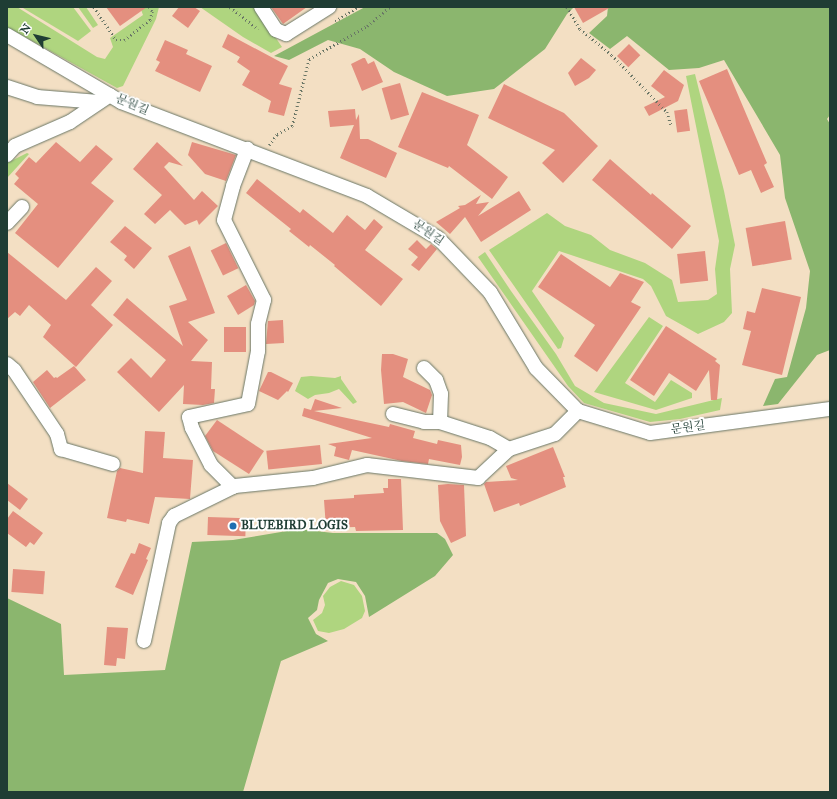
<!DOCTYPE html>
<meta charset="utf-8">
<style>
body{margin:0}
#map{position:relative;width:837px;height:799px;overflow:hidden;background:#f3dfc3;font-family:"IM FELL Great Primer","Noto Serif KR",serif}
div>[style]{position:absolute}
.green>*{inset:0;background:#afd57f}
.forest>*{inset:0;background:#8bb66e}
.building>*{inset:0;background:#e48f7f;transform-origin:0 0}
.path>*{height:2.5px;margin-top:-1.25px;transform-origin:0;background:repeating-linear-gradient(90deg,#697666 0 1px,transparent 0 4px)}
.roads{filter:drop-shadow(0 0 1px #697666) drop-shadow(0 0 1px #697666)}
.minor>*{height:14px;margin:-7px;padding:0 7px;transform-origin:7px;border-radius:7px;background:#fff}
.dots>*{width:11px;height:11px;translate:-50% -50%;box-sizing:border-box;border:2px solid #fff;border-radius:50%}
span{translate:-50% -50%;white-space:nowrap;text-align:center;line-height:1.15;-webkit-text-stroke:4px #fff;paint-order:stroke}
.street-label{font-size:12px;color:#1f3d34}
.poi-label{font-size:12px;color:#1f3d34;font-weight:700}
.left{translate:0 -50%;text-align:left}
.frame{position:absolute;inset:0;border:8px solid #1f3d34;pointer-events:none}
.north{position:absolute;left:16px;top:16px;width:40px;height:40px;-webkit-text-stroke:3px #fff;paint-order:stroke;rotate:305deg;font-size:11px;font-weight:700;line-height:16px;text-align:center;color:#1f3d34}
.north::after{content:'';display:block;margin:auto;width:14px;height:18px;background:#1f3d34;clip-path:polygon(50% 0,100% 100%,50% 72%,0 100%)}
</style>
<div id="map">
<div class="green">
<div style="clip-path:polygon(7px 7px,17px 7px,97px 57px,105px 59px,113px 47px,110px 38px,143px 15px,140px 7px,159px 7px,156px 19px,123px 86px,117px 88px,7px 27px)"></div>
<div style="clip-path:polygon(73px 7px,91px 31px,78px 41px,23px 8px)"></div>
<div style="clip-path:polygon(78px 7px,86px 7px,98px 25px,93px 28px)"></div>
<div style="clip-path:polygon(200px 7px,255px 7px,282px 47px,271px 53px,243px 37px)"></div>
<div style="clip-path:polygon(695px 74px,724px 191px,735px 245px,730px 269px,732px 313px,724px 322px,698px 334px,666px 316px,651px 286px,643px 279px,559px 251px,532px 291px,564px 338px,561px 348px,558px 349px,489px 250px,547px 213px,565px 226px,591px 235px,610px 250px,645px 263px,672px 280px,678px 302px,708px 300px,717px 294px,715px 269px,719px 241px,686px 76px)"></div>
<div style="clip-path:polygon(27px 153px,29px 154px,7px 178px,7px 163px)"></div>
<div style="clip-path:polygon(485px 252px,511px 291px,556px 354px,575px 386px,604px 403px,656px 414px,722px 398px,720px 410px,680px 419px,650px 422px,584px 403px,568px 386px,478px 257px)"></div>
<div style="clip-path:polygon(649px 317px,663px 326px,625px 383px,655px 402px,671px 380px,692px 393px,692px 398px,656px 410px,594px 392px)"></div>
<div style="clip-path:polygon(311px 376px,335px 378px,341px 376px,341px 379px,357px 402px,353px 404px,339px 389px,329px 393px,315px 395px,308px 399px,295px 391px,301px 377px)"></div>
<div style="clip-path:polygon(341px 581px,354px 585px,362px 596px,365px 611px,362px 618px,344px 629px,329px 633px,318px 631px,313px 620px,322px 613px,325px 605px,323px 596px,330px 587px)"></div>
</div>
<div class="forest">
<div style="clip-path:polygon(365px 7px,574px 7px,567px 14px,545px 49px,494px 89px,447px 96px,394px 72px,360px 49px,328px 40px,289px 60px,274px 56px)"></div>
<div style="clip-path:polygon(608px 7px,830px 7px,830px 115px,827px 119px,830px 124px,830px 350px,817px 355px,778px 404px,763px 406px,775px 379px,787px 377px,806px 308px,810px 271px,785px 198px,780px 155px,724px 60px,699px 68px,669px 70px,627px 36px,610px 49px,589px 33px,607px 16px)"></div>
<div style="clip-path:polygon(299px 529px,333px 533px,437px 533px,445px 539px,453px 555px,435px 576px,369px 617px,365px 596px,356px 582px,338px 579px,328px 583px,319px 600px,317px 610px,308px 618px,316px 634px,328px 641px,281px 661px,243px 792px,7px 792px,7px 598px,61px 624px,64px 675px,165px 670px,192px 542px,233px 540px)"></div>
</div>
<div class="building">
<div style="clip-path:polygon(106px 7px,147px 7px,120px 26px)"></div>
<div style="clip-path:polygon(179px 7px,194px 7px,200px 11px,188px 28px,172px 16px)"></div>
<div style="clip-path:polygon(271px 7px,307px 7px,283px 24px)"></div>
<div style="clip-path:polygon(574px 7px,611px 7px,583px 23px)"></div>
<div style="clip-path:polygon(228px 34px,288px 66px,279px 84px,292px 88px,284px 116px,268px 112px,271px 101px,242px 85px,250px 71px,237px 62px,240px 57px,222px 47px)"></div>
<div style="clip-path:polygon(165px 40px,188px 50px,186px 54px,212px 66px,200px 92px,155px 71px,160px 62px,156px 60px)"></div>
<div style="left:629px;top:44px;width:16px;height:17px;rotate:45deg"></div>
<div style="clip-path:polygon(363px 58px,365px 58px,368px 64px,374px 61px,383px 82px,362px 91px,351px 64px)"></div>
<div style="clip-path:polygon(581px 58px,596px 70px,589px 78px,575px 86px,568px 73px)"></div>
<div style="clip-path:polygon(727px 69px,767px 163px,764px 165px,774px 187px,761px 193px,751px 170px,739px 175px,699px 81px)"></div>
<div style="clip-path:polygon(664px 70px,684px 85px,678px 101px,649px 116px,644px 107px,665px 97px,651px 86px)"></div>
<div style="left:400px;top:83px;width:33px;height:19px;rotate:74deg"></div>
<div style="clip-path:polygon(504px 84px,564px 113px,598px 146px,563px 183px,542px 163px,555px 150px,488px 118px)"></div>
<div style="clip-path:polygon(422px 92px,479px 115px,467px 145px,508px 177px,492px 199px,449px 166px,448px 168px,398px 147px)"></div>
<div style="clip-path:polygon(355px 109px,356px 120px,359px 114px,360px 139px,368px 139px,397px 153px,386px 178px,340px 158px,354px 125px,330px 127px,328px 111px)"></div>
<div style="left:687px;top:109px;width:22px;height:13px;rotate:82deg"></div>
<div style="clip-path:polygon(56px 142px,80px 162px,96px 145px,113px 159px,91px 183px,114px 201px,58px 268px,15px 233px,38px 204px,14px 184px,19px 178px,15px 174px,29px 157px,36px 163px)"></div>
<div style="clip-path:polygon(157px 142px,183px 166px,169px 162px,164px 167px,194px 200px,202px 191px,218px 206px,199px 225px,197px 220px,185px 225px,170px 210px,155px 224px,144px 214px,162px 195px,133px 169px)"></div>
<div style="clip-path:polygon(192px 142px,236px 155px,226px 181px,205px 174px,188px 155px)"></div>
<div style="clip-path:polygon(610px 159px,651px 195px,652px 193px,691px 226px,672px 249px,592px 180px)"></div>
<div style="clip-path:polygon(257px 179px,300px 213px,303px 209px,333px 233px,347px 215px,365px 230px,374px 219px,383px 227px,365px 250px,403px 279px,381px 306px,334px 266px,335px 265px,310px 245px,309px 247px,289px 231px,291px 229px,246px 193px)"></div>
<div style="clip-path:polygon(519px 191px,531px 210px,481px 242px,465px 217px,450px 234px,436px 222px,460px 208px,458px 206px,465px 205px,481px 195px,476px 204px,489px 202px,478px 216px)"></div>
<div style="left:785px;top:221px;width:39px;height:40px;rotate:80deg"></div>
<div style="clip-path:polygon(125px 226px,152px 248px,134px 269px,124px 260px,127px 256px,110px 242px)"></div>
<div style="clip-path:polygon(417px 240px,426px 249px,431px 244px,437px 249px,419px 271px,411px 265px,418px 257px,408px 249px)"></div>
<div style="left:226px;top:243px;width:28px;height:17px;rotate:64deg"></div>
<div style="clip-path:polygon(190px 246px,215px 313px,188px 322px,208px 340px,191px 361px,212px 362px,211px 389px,215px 389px,214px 403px,203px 405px,183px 404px,184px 385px,159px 412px,117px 372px,131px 358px,151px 378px,166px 360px,113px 315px,127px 298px,183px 346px,169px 306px,187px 300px,168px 256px)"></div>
<div style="left:705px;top:251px;width:30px;height:28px;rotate:84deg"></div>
<div style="clip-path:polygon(7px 252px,66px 300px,96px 267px,112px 281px,91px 305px,113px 325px,76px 367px,43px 337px,51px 325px,29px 305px,20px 316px,15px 312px,7px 319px)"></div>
<div style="clip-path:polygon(561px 254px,610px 287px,620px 273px,644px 282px,631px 302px,641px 307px,597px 372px,574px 356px,595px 325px,538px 287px)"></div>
<div style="clip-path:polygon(246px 285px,255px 301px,254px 305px,238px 315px,227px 296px)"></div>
<div style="clip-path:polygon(762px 288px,801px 297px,782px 375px,742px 365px,751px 331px,743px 329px,747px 311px,755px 313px)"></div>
<div style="clip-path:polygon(283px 320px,284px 343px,266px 344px,268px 321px)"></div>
<div style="clip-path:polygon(666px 326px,717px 359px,715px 361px,720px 365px,717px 400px,711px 400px,709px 370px,696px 391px,669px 373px,654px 396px,630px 380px)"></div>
<div style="left:224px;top:327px;width:22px;height:25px"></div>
<div style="clip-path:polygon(382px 354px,393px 354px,408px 359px,403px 377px,430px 390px,432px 395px,426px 413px,403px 402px,384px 404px,381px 370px)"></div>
<div style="clip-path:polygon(74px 366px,86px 380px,50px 408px,33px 382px,47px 370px,54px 378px,56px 377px,57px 378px)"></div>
<div style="clip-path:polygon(268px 372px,271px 372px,293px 383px,288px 392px,287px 391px,278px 400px,259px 391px)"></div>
<div style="clip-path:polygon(315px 399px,342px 408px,314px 411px,389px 427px,390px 424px,415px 431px,413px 438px,437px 444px,438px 440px,461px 445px,462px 457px,460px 465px,429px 459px,428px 464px,402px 461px,352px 450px,349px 460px,334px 456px,336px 447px,328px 444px,372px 438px,302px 416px,304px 408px,311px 410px)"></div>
<div style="clip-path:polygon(217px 420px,264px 451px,249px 474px,213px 451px,205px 436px)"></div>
<div style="clip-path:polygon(145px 431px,165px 432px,163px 458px,193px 460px,190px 499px,155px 497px,149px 524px,127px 519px,126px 522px,107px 518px,117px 471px,120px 468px,143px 473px)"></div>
<div style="left:320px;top:445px;width:19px;height:54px;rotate:84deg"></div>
<div style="clip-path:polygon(553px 447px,565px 477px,563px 477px,566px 487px,520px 506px,519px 503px,494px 512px,484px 484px,486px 482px,518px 480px,511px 478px,506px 466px)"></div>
<div style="clip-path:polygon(388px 479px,401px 479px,403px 530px,356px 531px,355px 527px,326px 528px,324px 500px,354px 498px,354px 495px,384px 493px,383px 488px,388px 488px)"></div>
<div style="clip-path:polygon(7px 483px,28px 499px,20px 510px,7px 500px)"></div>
<div style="clip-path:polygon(448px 484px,464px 485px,466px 536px,451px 543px,440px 521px,438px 485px)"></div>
<div style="clip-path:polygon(13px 511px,43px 533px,34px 545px,30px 542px,26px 547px,7px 533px,7px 519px)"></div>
<div style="left:208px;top:517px;width:38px;height:18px;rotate:2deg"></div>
<div style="clip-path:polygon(139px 543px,151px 548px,146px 559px,148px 560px,133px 595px,115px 587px,131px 553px,135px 554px)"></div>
<div style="left:13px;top:569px;width:32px;height:23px;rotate:4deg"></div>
<div style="clip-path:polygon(107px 627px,128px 628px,125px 659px,117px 658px,116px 666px,104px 665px)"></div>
</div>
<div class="path">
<div style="left:94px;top:7px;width:40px;rotate:56deg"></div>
<div style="left:116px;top:40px;width:8px"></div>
<div style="left:124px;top:40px;width:33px;rotate:-38deg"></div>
<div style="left:150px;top:20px;width:9px;rotate:-77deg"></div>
<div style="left:152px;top:11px;width:5px;rotate:-127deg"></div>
<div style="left:230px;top:7px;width:36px;rotate:38deg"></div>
<div style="left:567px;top:7px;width:26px;rotate:59deg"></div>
<div style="left:580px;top:29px;width:41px;rotate:39.1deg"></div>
<div style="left:612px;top:55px;width:79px;rotate:46deg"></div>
<div style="left:667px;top:112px;width:13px;rotate:72deg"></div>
<div style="left:335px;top:21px;width:27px;rotate:-31deg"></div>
<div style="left:269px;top:145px;width:14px;rotate:-54deg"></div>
<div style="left:277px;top:134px;width:17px;rotate:-28deg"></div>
<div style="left:292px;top:126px;width:69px;rotate:-75.8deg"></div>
<div style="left:309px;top:59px;width:67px;rotate:-29.6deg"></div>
<div style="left:367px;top:26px;width:30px;rotate:-40deg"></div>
</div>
<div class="roads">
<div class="minor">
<div style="left:261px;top:7px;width:27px;rotate:57deg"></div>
<div style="left:276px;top:30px;width:11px;rotate:22deg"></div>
<div style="left:286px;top:34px;width:51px;rotate:-32.1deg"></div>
<div style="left:7px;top:35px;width:132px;rotate:30.4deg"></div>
<div style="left:121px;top:102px;width:263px;rotate:20.9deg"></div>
<div style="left:367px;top:196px;width:82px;rotate:30.6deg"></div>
<div style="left:438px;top:238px;width:75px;rotate:46.1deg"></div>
<div style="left:490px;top:292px;width:89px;rotate:58.8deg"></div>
<div style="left:536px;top:368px;width:60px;rotate:45.7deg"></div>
<div style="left:578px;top:411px;width:75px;rotate:17deg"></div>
<div style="left:650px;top:433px;width:182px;rotate:-7.6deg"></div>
<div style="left:7px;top:87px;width:32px;rotate:18deg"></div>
<div style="left:37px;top:97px;width:62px;rotate:4.6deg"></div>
<div style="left:7px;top:155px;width:12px;rotate:-48deg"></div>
<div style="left:15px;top:146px;width:60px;rotate:-23.6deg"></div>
<div style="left:70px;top:122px;width:48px;rotate:-34deg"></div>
<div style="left:7px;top:223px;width:22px;rotate:-47deg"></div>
<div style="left:7px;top:364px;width:9px;rotate:41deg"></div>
<div style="left:14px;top:370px;width:77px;rotate:56.1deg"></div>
<div style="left:57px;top:434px;width:16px;rotate:75deg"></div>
<div style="left:61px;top:449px;width:54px;rotate:16.1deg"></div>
<div style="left:424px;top:368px;width:17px;rotate:45deg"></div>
<div style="left:436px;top:380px;width:15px;rotate:70deg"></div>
<div style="left:441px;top:394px;width:28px;rotate:92deg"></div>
<div style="left:393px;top:414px;width:32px;rotate:14deg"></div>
<div style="left:424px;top:422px;width:16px"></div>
<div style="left:440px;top:422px;width:52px;rotate:17.7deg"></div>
<div style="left:490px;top:438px;width:22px;rotate:30deg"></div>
<div style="left:233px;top:487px;width:31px;rotate:-135deg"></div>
<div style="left:211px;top:465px;width:42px;rotate:-117.2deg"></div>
<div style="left:192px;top:428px;width:11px;rotate:-105deg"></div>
<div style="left:189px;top:417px;width:60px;rotate:-12.4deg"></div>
<div style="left:248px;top:404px;width:54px;rotate:-79.3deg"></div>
<div style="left:258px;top:351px;width:27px;rotate:-90deg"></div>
<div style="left:258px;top:324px;width:25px;rotate:-76deg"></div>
<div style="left:264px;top:300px;width:89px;rotate:-116.6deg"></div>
<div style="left:224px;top:220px;width:35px;rotate:-75deg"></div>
<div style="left:233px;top:186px;width:40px;rotate:-69deg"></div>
<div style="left:144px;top:641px;width:121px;rotate:-78deg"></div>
<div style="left:169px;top:523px;width:9px;rotate:-54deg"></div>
<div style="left:174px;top:516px;width:68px;rotate:-26.2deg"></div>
<div style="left:235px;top:486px;width:78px;rotate:-5.9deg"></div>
<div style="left:313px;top:478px;width:56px;rotate:-13.5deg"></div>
<div style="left:367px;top:465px;width:112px;rotate:6.7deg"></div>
<div style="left:478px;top:478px;width:42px;rotate:-43.1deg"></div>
<div style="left:509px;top:449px;width:48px;rotate:-18.1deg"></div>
<div style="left:555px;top:434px;width:33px;rotate:-45deg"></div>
</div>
</div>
<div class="dots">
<div style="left:233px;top:526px;background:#1f6fb2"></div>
</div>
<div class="street-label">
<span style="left:132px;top:105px;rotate:23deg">문원길</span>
<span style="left:428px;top:233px;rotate:35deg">문원길</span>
<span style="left:688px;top:428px;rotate:-8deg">문원길</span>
</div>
<div class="poi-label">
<span class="left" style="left:241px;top:526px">BLUEBIRD LOGIS</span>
</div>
<div class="frame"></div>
<div class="north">N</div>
</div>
